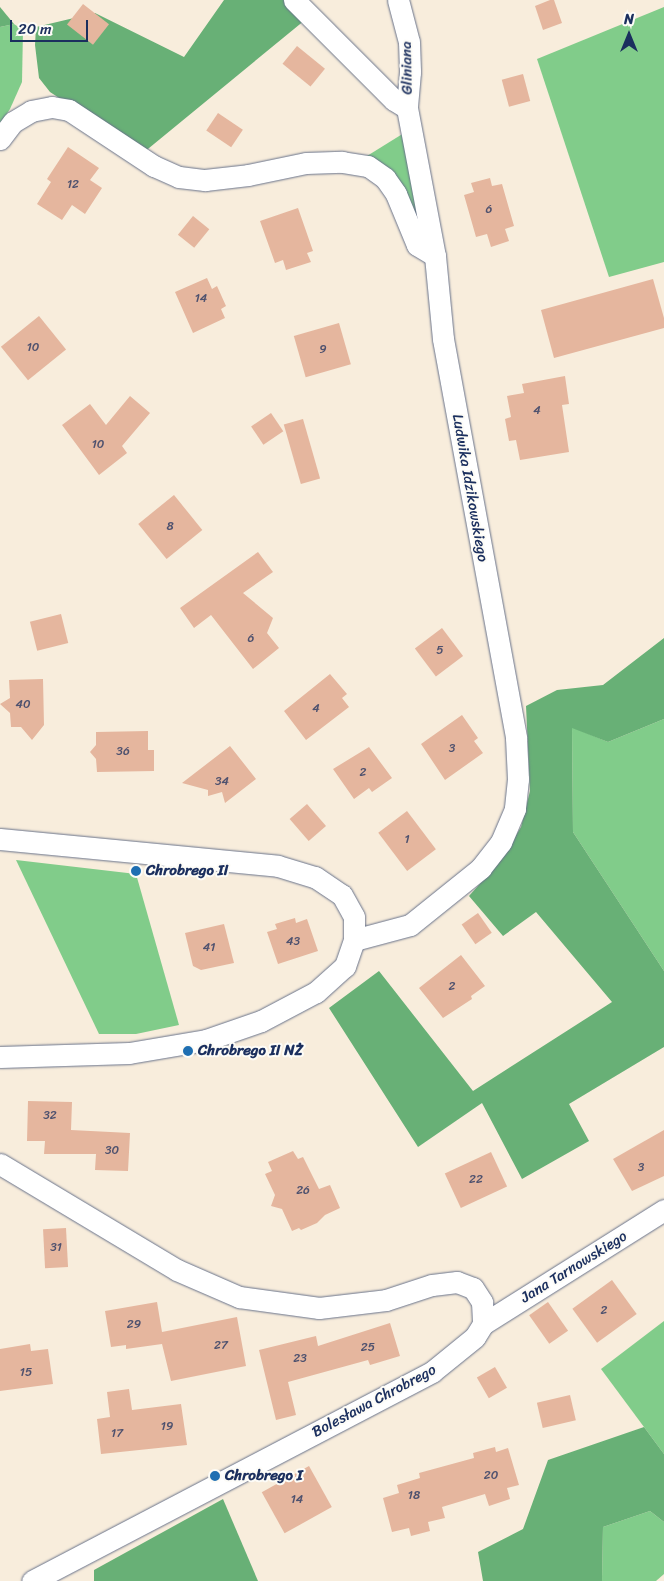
<!DOCTYPE html>
<meta charset="utf-8">
<style>
body{margin:0}
#map{position:relative;width:664px;height:1581px;overflow:hidden;background:#f8eddc;font-family:Sriracha,sans-serif}
div>[style]{position:absolute}
.green>*{inset:0;background:#81cc8a}
.forest>*{inset:0;background:#68b076}
.building>*{inset:0;background:#e5b69e;transform-origin:0 0}
.roads{filter:drop-shadow(0 0 1px #68728a) drop-shadow(0 0 1px #68728a)}
.street>*{height:21px;margin:-10.5px;padding:0 10.5px;transform-origin:10.5px;border-radius:10.5px;background:#fff}
.dots>*{width:14px;height:14px;translate:-50% -50%;box-sizing:border-box;border:2px solid #fdfcf7;border-radius:50%}
span{translate:-50% -50%;white-space:nowrap;text-align:center;line-height:1.15;-webkit-text-stroke:4px #fdfcf7;paint-order:stroke}
.number-label{font-size:12px;color:#4e516e}
.number-label span{-webkit-text-stroke-width:0}
.street-label{font-size:15px;color:#1b2f5e}
.poi-label{font-size:15px;color:#1b2f5e;font-weight:700}
.left{translate:0 -50%;text-align:left}
.north{position:absolute;left:604px;top:10px;width:50px;height:50px;-webkit-text-stroke:4px #fdfcf7;paint-order:stroke;rotate:0deg;font-size:14px;font-weight:700;line-height:20px;text-align:center;color:#1b2f5e}
.north::after{content:'';display:block;margin:auto;width:18px;height:22px;background:#1b2f5e;clip-path:polygon(50% 0,100% 100%,50% 72%,0 100%)}
.scale{position:absolute;left:10px;top:20px;width:78px;height:22px;box-sizing:border-box;border:2px solid #1b2f5e;border-top:0;padding-left:6px;font-size:15px;line-height:18px;white-space:nowrap;color:#1b2f5e;-webkit-text-stroke:4px #fdfcf7;paint-order:stroke}
</style>
<div id="map">
<div class="green">
<div style="clip-path:polygon(664px 7px,664px 262px,609px 277px,537px 59px)"></div>
<div style="clip-path:polygon(14px 24px,23px 30px,22px 82px,10px 109px,0 124px,0 27px)"></div>
<div style="clip-path:polygon(404px 133px,423px 228px,367px 156px)"></div>
<div style="clip-path:polygon(664px 719px,664px 971px,573px 832px,572px 727px,608px 742px)"></div>
<div style="clip-path:polygon(16px 860px,136px 874px,179px 1025px,136px 1034px,99px 1034px)"></div>
<div style="clip-path:polygon(664px 1321px,664px 1454px,601px 1369px)"></div>
<div style="clip-path:polygon(650px 1511px,664px 1522px,664px 1574px,656px 1581px,602px 1581px,603px 1527px)"></div>
</div>
<div class="forest">
<div style="clip-path:polygon(224px 0,284px 0,305px 20px,143px 153px,50px 92px,39px 78px,35px 45px,36px 27px,95px 13px,184px 57px)"></div>
<div style="clip-path:polygon(0 7px,14px 24px,0 27px)"></div>
<div style="clip-path:polygon(664px 638px,664px 719px,608px 742px,572px 728px,573px 832px,664px 971px,664px 1047px,569px 1104px,589px 1141px,522px 1179px,482px 1103px,418px 1147px,329px 1008px,379px 971px,473px 1091px,612px 1002px,536px 912px,503px 936px,469px 896px,501px 860px,521px 827px,530px 791px,526px 706px,557px 690px,603px 685px)"></div>
<div style="clip-path:polygon(644px 1427px,664px 1454px,664px 1522px,650px 1511px,603px 1527px,602px 1581px,483px 1581px,478px 1552px,523px 1529px,548px 1460px)"></div>
<div style="clip-path:polygon(223px 1499px,258px 1581px,94px 1581px,94px 1570px)"></div>
</div>
<div class="building">
<div style="clip-path:polygon(550px 0,554px 0,562px 23px,543px 30px,535px 6px)"></div>
<div style="left:83px;top:4px;width:33px;height:26px;rotate:38deg"></div>
<div style="left:297px;top:46px;width:36px;height:23px;rotate:39deg"></div>
<div style="left:523px;top:74px;width:28px;height:22px;rotate:75deg"></div>
<div style="left:218px;top:113px;width:30px;height:21px;rotate:34deg"></div>
<div style="clip-path:polygon(68px 147px,99px 168px,90px 180px,102px 188px,85px 214px,72px 205px,62px 220px,37px 204px,51px 182px,47px 179px)"></div>
<div style="clip-path:polygon(490px 178px,492px 186px,502px 184px,514px 226px,505px 229px,509px 241px,491px 247px,487px 234px,476px 237px,464px 195px,474px 192px,471px 183px)"></div>
<div style="clip-path:polygon(298px 208px,313px 251px,307px 253px,311px 262px,286px 270px,283px 260px,275px 263px,260px 221px)"></div>
<div style="left:193px;top:216px;width:21px;height:24px;rotate:39deg"></div>
<div style="clip-path:polygon(207px 278px,212px 289px,217px 286px,226px 306px,221px 309px,225px 318px,193px 333px,175px 292px)"></div>
<div style="clip-path:polygon(653px 279px,664px 318px,664px 328px,554px 358px,541px 310px)"></div>
<div style="left:39px;top:316px;width:43px;height:49px;rotate:51deg"></div>
<div style="left:339px;top:323px;width:43px;height:47px;rotate:74deg"></div>
<div style="clip-path:polygon(565px 376px,569px 404px,562px 405px,569px 452px,520px 460px,516px 440px,509px 441px,505px 419px,511px 417px,507px 396px,524px 393px,522px 384px)"></div>
<div style="clip-path:polygon(130px 396px,150px 413px,122px 446px,127px 453px,99px 475px,62px 425px,90px 404px,106px 425px)"></div>
<div style="left:271px;top:413px;width:22px;height:24px;rotate:56deg"></div>
<div style="left:303px;top:419px;width:62px;height:20px;rotate:74deg"></div>
<div style="left:174px;top:495px;width:45px;height:46px;rotate:51deg"></div>
<div style="clip-path:polygon(258px 552px,273px 572px,243px 593px,273px 618px,267px 633px,279px 648px,253px 669px,211px 615px,194px 628px,180px 608px)"></div>
<div style="left:61px;top:614px;width:30px;height:32px;rotate:76deg"></div>
<div style="left:442px;top:628px;width:35px;height:34px;rotate:53deg"></div>
<div style="clip-path:polygon(330px 674px,347px 694px,342px 698px,349px 707px,306px 740px,284px 711px)"></div>
<div style="clip-path:polygon(43px 679px,44px 725px,32px 740px,21px 727px,11px 727px,10px 713px,0 704px,10px 698px,9px 680px)"></div>
<div style="clip-path:polygon(462px 715px,478px 738px,474px 741px,483px 753px,445px 780px,421px 744px)"></div>
<div style="clip-path:polygon(148px 731px,148px 750px,154px 750px,154px 771px,97px 772px,96px 759px,90px 752px,96px 745px,96px 732px)"></div>
<div style="clip-path:polygon(230px 746px,256px 779px,225px 803px,222px 792px,208px 796px,208px 790px,182px 783px)"></div>
<div style="clip-path:polygon(369px 747px,392px 778px,372px 792px,369px 788px,354px 799px,333px 769px)"></div>
<div style="left:307px;top:804px;width:29px;height:23px;rotate:49deg"></div>
<div style="left:407px;top:811px;width:48px;height:36px;rotate:53deg"></div>
<div style="left:478px;top:913px;width:24px;height:20px;rotate:55deg"></div>
<div style="clip-path:polygon(295px 918px,296px 923px,307px 919px,318px 951px,278px 964px,267px 932px,277px 929px,275px 924px)"></div>
<div style="clip-path:polygon(224px 924px,234px 963px,201px 970px,193px 966px,185px 933px)"></div>
<div style="clip-path:polygon(461px 955px,485px 986px,471px 996px,472px 999px,443px 1018px,419px 988px)"></div>
<div style="clip-path:polygon(28px 1101px,72px 1102px,71px 1130px,130px 1133px,128px 1171px,95px 1170px,96px 1154px,44px 1154px,45px 1141px,27px 1141px)"></div>
<div style="clip-path:polygon(664px 1130px,664px 1176px,632px 1191px,613px 1159px)"></div>
<div style="clip-path:polygon(293px 1151px,298px 1159px,303px 1157px,319px 1189px,330px 1185px,340px 1208px,325px 1215px,317px 1223px,301px 1230px,299px 1228px,292px 1231px,282px 1209px,271px 1206px,275px 1195px,265px 1174px,272px 1171px,268px 1162px)"></div>
<div style="left:491px;top:1152px;width:38px;height:51px;rotate:65deg"></div>
<div style="left:66px;top:1228px;width:39px;height:23px;rotate:87deg"></div>
<div style="left:612px;top:1280px;width:42px;height:49px;rotate:54deg"></div>
<div style="clip-path:polygon(157px 1302px,162px 1332px,237px 1317px,246px 1366px,171px 1381px,162px 1344px,126px 1349px,126px 1345px,111px 1347px,105px 1311px)"></div>
<div style="left:548px;top:1302px;width:35px;height:23px;rotate:55deg"></div>
<div style="clip-path:polygon(390px 1323px,400px 1356px,370px 1365px,368px 1360px,288px 1382px,296px 1415px,276px 1420px,259px 1350px,316px 1336px,318px 1346px)"></div>
<div style="clip-path:polygon(30px 1344px,31px 1351px,48px 1349px,53px 1384px,0 1391px,0 1349px)"></div>
<div style="left:495px;top:1367px;width:24px;height:21px;rotate:60deg"></div>
<div style="clip-path:polygon(129px 1389px,132px 1410px,181px 1404px,187px 1445px,101px 1454px,97px 1419px,110px 1417px,107px 1392px)"></div>
<div style="left:570px;top:1395px;width:26px;height:34px;rotate:77deg"></div>
<div style="clip-path:polygon(495px 1447px,496px 1452px,508px 1448px,519px 1485px,507px 1488px,510px 1499px,489px 1506px,485px 1494px,442px 1507px,445px 1518px,428px 1522px,430px 1531px,411px 1536px,409px 1528px,392px 1532px,383px 1498px,399px 1493px,397px 1485px,420px 1478px,419px 1473px,474px 1458px,473px 1453px)"></div>
<div style="left:309px;top:1466px;width:47px;height:54px;rotate:61deg"></div>
</div>
<div class="roads">
<div class="street">
<div style="left:294px;top:0;width:141px;rotate:45deg"></div>
<div style="left:394px;top:100px;width:15px;rotate:32deg"></div>
<div style="left:407px;top:108px;width:151px;rotate:79.3deg"></div>
<div style="left:435px;top:256px;width:83px;rotate:84.5deg"></div>
<div style="left:443px;top:339px;width:406px;rotate:79.6deg"></div>
<div style="left:516px;top:738px;width:41px;rotate:87.2deg"></div>
<div style="left:518px;top:779px;width:30px;rotate:96deg"></div>
<div style="left:515px;top:809px;width:36px;rotate:113deg"></div>
<div style="left:501px;top:842px;width:33px;rotate:128deg"></div>
<div style="left:481px;top:868px;width:91px;rotate:141.2deg"></div>
<div style="left:410px;top:925px;width:58px;rotate:165deg"></div>
<div style="left:398px;top:0;width:43px;rotate:75.3deg"></div>
<div style="left:409px;top:42px;width:30px;rotate:88deg"></div>
<div style="left:410px;top:72px;width:36px;rotate:95deg"></div>
<div style="left:0;top:139px;width:21px;rotate:-53deg"></div>
<div style="left:13px;top:122px;width:21px;rotate:-31deg"></div>
<div style="left:31px;top:111px;width:21px;rotate:-11deg"></div>
<div style="left:52px;top:107px;width:17px;rotate:10deg"></div>
<div style="left:69px;top:110px;width:102px;rotate:33.4deg"></div>
<div style="left:154px;top:166px;width:27px;rotate:24deg"></div>
<div style="left:179px;top:177px;width:26px;rotate:7deg"></div>
<div style="left:205px;top:180px;width:43px;rotate:-6.6deg"></div>
<div style="left:248px;top:175px;width:59px;rotate:-11.7deg"></div>
<div style="left:306px;top:163px;width:36px;rotate:-2deg"></div>
<div style="left:342px;top:162px;width:26px;rotate:9deg"></div>
<div style="left:368px;top:166px;width:21px;rotate:35deg"></div>
<div style="left:385px;top:178px;width:19px;rotate:55deg"></div>
<div style="left:396px;top:194px;width:55px;rotate:67.6deg"></div>
<div style="left:417px;top:245px;width:21px;rotate:31deg"></div>
<div style="left:0;top:839px;width:279px;rotate:5.5deg"></div>
<div style="left:278px;top:866px;width:39px;rotate:17deg"></div>
<div style="left:315px;top:877px;width:32px;rotate:34deg"></div>
<div style="left:342px;top:895px;width:25px;rotate:61deg"></div>
<div style="left:354px;top:917px;width:23px;rotate:90deg"></div>
<div style="left:354px;top:940px;width:28px;rotate:109deg"></div>
<div style="left:345px;top:966px;width:39px;rotate:138deg"></div>
<div style="left:316px;top:992px;width:62px;rotate:152.2deg"></div>
<div style="left:261px;top:1021px;width:58px;rotate:160.9deg"></div>
<div style="left:206px;top:1040px;width:78px;rotate:170.4deg"></div>
<div style="left:129px;top:1053px;width:129px;rotate:178.2deg"></div>
<div style="left:0;top:1164px;width:206px;rotate:30.9deg"></div>
<div style="left:177px;top:1270px;width:68px;rotate:23.5deg"></div>
<div style="left:239px;top:1297px;width:81px;rotate:7.8deg"></div>
<div style="left:319px;top:1308px;width:67px;rotate:-6.8deg"></div>
<div style="left:386px;top:1300px;width:48px;rotate:-18.1deg"></div>
<div style="left:432px;top:1285px;width:25px;rotate:-7deg"></div>
<div style="left:457px;top:1282px;width:17px;rotate:21deg"></div>
<div style="left:473px;top:1288px;width:17px;rotate:57deg"></div>
<div style="left:482px;top:1302px;width:22px;rotate:87deg"></div>
<div style="left:483px;top:1324px;width:15px;rotate:122deg"></div>
<div style="left:475px;top:1337px;width:55px;rotate:140.9deg"></div>
<div style="left:432px;top:1372px;width:451px;rotate:152.4deg"></div>
<div style="left:483px;top:1324px;width:214px;rotate:-32.2deg"></div>
</div>
</div>
<div class="dots">
<div style="left:136px;top:871px;background:#1f6fb2"></div>
<div style="left:188px;top:1051px;background:#1f6fb2"></div>
<div style="left:215px;top:1476px;background:#1f6fb2"></div>
</div>
<div class="number-label">
<span style="left:73px;top:185px">12</span>
<span style="left:489px;top:210px">6</span>
<span style="left:201px;top:299px">14</span>
<span style="left:33px;top:348px">10</span>
<span style="left:323px;top:350px">9</span>
<span style="left:537px;top:411px">4</span>
<span style="left:98px;top:445px">10</span>
<span style="left:170px;top:527px">8</span>
<span style="left:251px;top:639px">6</span>
<span style="left:440px;top:651px">5</span>
<span style="left:23px;top:705px">40</span>
<span style="left:316px;top:709px">4</span>
<span style="left:452px;top:749px">3</span>
<span style="left:123px;top:752px">36</span>
<span style="left:363px;top:773px">2</span>
<span style="left:222px;top:782px">34</span>
<span style="left:407px;top:840px">1</span>
<span style="left:293px;top:942px">43</span>
<span style="left:209px;top:948px">41</span>
<span style="left:452px;top:987px">2</span>
<span style="left:50px;top:1116px">32</span>
<span style="left:112px;top:1151px">30</span>
<span style="left:641px;top:1168px">3</span>
<span style="left:476px;top:1180px">22</span>
<span style="left:303px;top:1191px">26</span>
<span style="left:56px;top:1248px">31</span>
<span style="left:604px;top:1311px">2</span>
<span style="left:134px;top:1325px">29</span>
<span style="left:221px;top:1346px">27</span>
<span style="left:368px;top:1348px">25</span>
<span style="left:300px;top:1359px">23</span>
<span style="left:26px;top:1373px">15</span>
<span style="left:167px;top:1427px">19</span>
<span style="left:117px;top:1434px">17</span>
<span style="left:491px;top:1476px">20</span>
<span style="left:414px;top:1496px">18</span>
<span style="left:297px;top:1500px">14</span>
</div>
<div class="street-label">
<span style="left:407px;top:68px;rotate:-91deg">Gliniana</span>
<span style="left:470px;top:488px;rotate:80deg">Ludwika Idzikowskiego</span>
<span style="left:574px;top:1267px;rotate:-32deg">Jana Tarnowskiego</span>
<span style="left:374px;top:1401px;rotate:-28deg">Bolesława Chrobrego</span>
</div>
<div class="poi-label">
<span class="left" style="left:146px;top:871px">Chrobrego II</span>
<span class="left" style="left:198px;top:1051px">Chrobrego II NŻ</span>
<span class="left" style="left:225px;top:1476px">Chrobrego I</span>
</div>
<div class="north">N</div>
<div class="scale">20 m</div>
</div>
